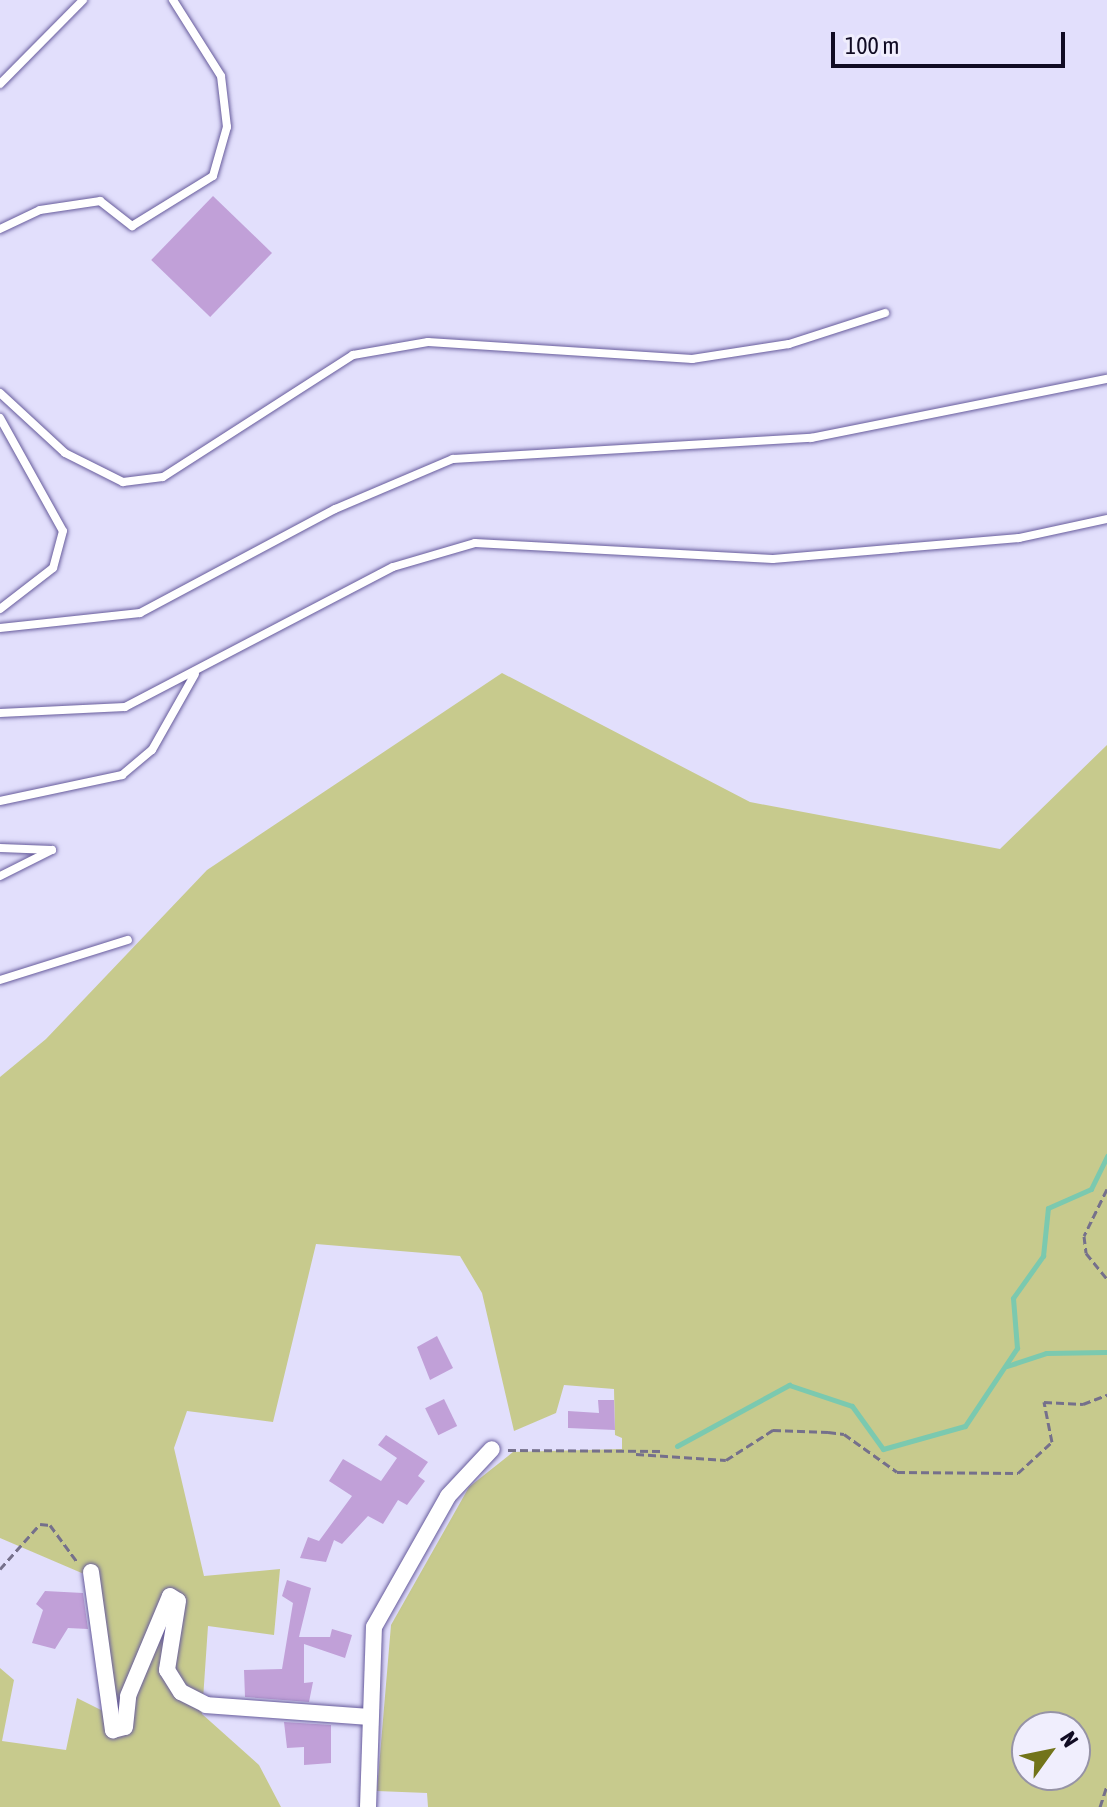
<!DOCTYPE html>
<style>
body{margin:0}
#map{position:relative;width:1107px;height:1807px;overflow:hidden;background:#e2dffc;font-family:"Asap Condensed",sans-serif}
div>[style]{position:absolute}
.green>*{inset:0;background:#c7ca8d}
.stream>*{height:5px;margin:-2.5px;padding:0 2.5px;transform-origin:2.5px;border-radius:2.5px;background:#7bc9af}
.building>*{inset:0;background:#c1a0d8;transform-origin:0 0}
.path>*{height:3px;margin-top:-1.5px;transform-origin:0;background:repeating-linear-gradient(90deg,#75708b 0 8px,transparent 0 12px)}
.roads{filter:drop-shadow(0 0 2px #675c9c) drop-shadow(0 0 2px #675c9c)}
.lane>*{height:8px;margin:-4px;padding:0 4px;transform-origin:4px;border-radius:4px;background:#fff}
.street>*{height:16px;margin:-8px;padding:0 8px;transform-origin:8px;border-radius:8px;background:#fff}
span{translate:-50% -50%;white-space:nowrap;text-align:center;line-height:1.15;-webkit-text-stroke:8px #f0eefd;paint-order:stroke}
.north{position:absolute;left:1011px;top:1711px;width:80px;height:80px;box-sizing:border-box;background:#f0eefd;border:2px solid #9693a6;border-radius:50%;rotate:57deg;font-size:22px;font-weight:700;line-height:32px;text-align:center;color:#100b23}
.north::after{content:'';display:block;margin:auto;width:28px;height:36px;background:#72741a;clip-path:polygon(50% 0,100% 100%,50% 72%,0 100%)}
.scale{position:absolute;left:831px;top:32px;width:234px;height:36px;box-sizing:border-box;border:4px solid #100b23;border-top:0;padding-left:10px;font-size:24px;line-height:28px;white-space:nowrap;color:#100b23;-webkit-text-stroke:6px #f0eefd;paint-order:stroke}
</style>
<div id="map">
<div class="green">
<div style="clip-path:polygon(evenodd,502px 673px,750px 802px,1000px 849px,1107px 745px,1107px 1807px,428px 1807px,427px 1793px,377px 1791px,391px 1625px,469px 1487px,513px 1452px,622px 1449px,622px 1438px,615px 1435px,614px 1389px,564px 1385px,556px 1413px,514px 1431px,482px 1293px,460px 1256px,316px 1244px,273px 1422px,187px 1411px,174px 1448px,204px 1576px,280px 1569px,274px 1635px,208px 1626px,202px 1714px,259px 1765px,281px 1807px,0 1807px,0 1668px,14px 1680px,2px 1741px,66px 1750px,77px 1698px,113px 1716px,84px 1574px,0 1538px,0 1077px,46px 1039px,207px 870px,502px 673px,1027px 1727px,1075px 1727px,1075px 1775px,1027px 1775px,1027px 1727px)"></div>
</div>
<div class="stream">
<div style="left:1007px;top:1366px;width:41px;rotate:-18.4deg"></div>
<div style="left:1046px;top:1353px;width:61px;rotate:-0.9deg"></div>
<div style="left:677px;top:1446px;width:128px;rotate:-28.6deg"></div>
<div style="left:789px;top:1385px;width:66px;rotate:18.4deg"></div>
<div style="left:852px;top:1406px;width:53px;rotate:54.2deg"></div>
<div style="left:883px;top:1449px;width:85px;rotate:-15.7deg"></div>
<div style="left:965px;top:1426px;width:94px;rotate:-56.3deg"></div>
<div style="left:1017px;top:1348px;width:50px;rotate:-94.6deg"></div>
<div style="left:1013px;top:1298px;width:52px;rotate:-54.5deg"></div>
<div style="left:1043px;top:1256px;width:48px;rotate:-84.1deg"></div>
<div style="left:1048px;top:1208px;width:47px;rotate:-23.8deg"></div>
<div style="left:1091px;top:1189px;width:37px;rotate:-64deg"></div>
</div>
<div class="building">
<div style="left:213px;top:196px;width:82px;height:89px;rotate:44deg"></div>
<div style="clip-path:polygon(437px 1336px,453px 1368px,430px 1380px,417px 1347px)"></div>
<div style="left:444px;top:1399px;width:30px;height:21px;rotate:64deg"></div>
<div style="clip-path:polygon(598px 1400px,614px 1400px,615px 1430px,568px 1428px,568px 1411px,599px 1413px)"></div>
<div style="clip-path:polygon(386px 1435px,428px 1462px,418px 1476px,425px 1481px,407px 1505px,398px 1500px,383px 1524px,368px 1516px,342px 1544px,334px 1540px,326px 1562px,300px 1558px,308px 1537px,319px 1541px,352px 1496px,329px 1481px,343px 1459px,381px 1481px,397px 1458px,378px 1445px)"></div>
<div style="clip-path:polygon(287px 1580px,311px 1588px,299px 1637px,330px 1637px,332px 1629px,352px 1635px,345px 1658px,304px 1644px,304px 1683px,313px 1682px,309px 1702px,245px 1697px,244px 1670px,282px 1669px,293px 1603px,282px 1596px)"></div>
<div style="clip-path:polygon(45px 1591px,83px 1593px,88px 1629px,68px 1628px,55px 1649px,32px 1643px,43px 1610px,36px 1604px)"></div>
<div style="clip-path:polygon(284px 1722px,331px 1725px,331px 1763px,304px 1765px,304px 1747px,287px 1748px)"></div>
</div>
<div class="path">
<div style="left:1107px;top:1189px;width:52px;rotate:116.1deg"></div>
<div style="left:1084px;top:1236px;width:17px;rotate:83deg"></div>
<div style="left:1086px;top:1253px;width:33px;rotate:51deg"></div>
<div style="left:508px;top:1450px;width:156px;rotate:0.4deg"></div>
<div style="left:636px;top:1454px;width:90px;rotate:3.8deg"></div>
<div style="left:726px;top:1460px;width:56px;rotate:-32.6deg"></div>
<div style="left:773px;top:1430px;width:55px;rotate:2.1deg"></div>
<div style="left:828px;top:1432px;width:16px;rotate:7deg"></div>
<div style="left:844px;top:1434px;width:65px;rotate:35.6deg"></div>
<div style="left:897px;top:1472px;width:121px;rotate:0.5deg"></div>
<div style="left:1018px;top:1473px;width:46px;rotate:-42.4deg"></div>
<div style="left:1052px;top:1442px;width:41px;rotate:-101.3deg"></div>
<div style="left:1044px;top:1402px;width:39px;rotate:3deg"></div>
<div style="left:1083px;top:1404px;width:26px;rotate:-21deg"></div>
<div style="left:0;top:1569px;width:60px;rotate:-48.4deg"></div>
<div style="left:40px;top:1524px;width:10px;rotate:6deg"></div>
<div style="left:50px;top:1525px;width:47px;rotate:53.6deg"></div>
<div style="left:1100px;top:1807px;width:22px;rotate:-72deg"></div>
</div>
<div class="roads">
<div class="lane">
<div style="left:0;top:84px;width:118px;rotate:-45.3deg"></div>
<div style="left:0;top:229px;width:44px;rotate:-25.4deg"></div>
<div style="left:40px;top:210px;width:61px;rotate:-8.5deg"></div>
<div style="left:100px;top:201px;width:41px;rotate:38deg"></div>
<div style="left:132px;top:226px;width:95px;rotate:-31.7deg"></div>
<div style="left:213px;top:176px;width:51px;rotate:-74.1deg"></div>
<div style="left:227px;top:127px;width:51px;rotate:-96.7deg"></div>
<div style="left:221px;top:76px;width:90px;rotate:-122.3deg"></div>
<div style="left:0;top:393px;width:88px;rotate:42.7deg"></div>
<div style="left:65px;top:453px;width:65px;rotate:26.6deg"></div>
<div style="left:123px;top:482px;width:40px;rotate:-7.1deg"></div>
<div style="left:163px;top:477px;width:226px;rotate:-32.7deg"></div>
<div style="left:353px;top:355px;width:76px;rotate:-9.8deg"></div>
<div style="left:428px;top:342px;width:265px;rotate:3.7deg"></div>
<div style="left:692px;top:359px;width:98px;rotate:-8.8deg"></div>
<div style="left:789px;top:344px;width:101px;rotate:-17.9deg"></div>
<div style="left:0;top:418px;width:129px;rotate:60.9deg"></div>
<div style="left:63px;top:531px;width:38px;rotate:105deg"></div>
<div style="left:53px;top:568px;width:67px;rotate:142.3deg"></div>
<div style="left:0;top:628px;width:141px;rotate:-6.1deg"></div>
<div style="left:140px;top:613px;width:221px;rotate:-28.1deg"></div>
<div style="left:335px;top:509px;width:128px;rotate:-23deg"></div>
<div style="left:453px;top:459px;width:359px;rotate:-3.4deg"></div>
<div style="left:811px;top:438px;width:302px;rotate:-11.3deg"></div>
<div style="left:0;top:713px;width:125px;rotate:-2.7deg"></div>
<div style="left:125px;top:707px;width:302px;rotate:-27.6deg"></div>
<div style="left:393px;top:567px;width:85px;rotate:-16.3deg"></div>
<div style="left:475px;top:543px;width:298px;rotate:3.1deg"></div>
<div style="left:773px;top:559px;width:247px;rotate:-4.9deg"></div>
<div style="left:1019px;top:538px;width:90px;rotate:-12.2deg"></div>
<div style="left:0;top:801px;width:125px;rotate:-12deg"></div>
<div style="left:122px;top:775px;width:39px;rotate:-40deg"></div>
<div style="left:152px;top:750px;width:87px;rotate:-60.5deg"></div>
<div style="left:0;top:848px;width:52px;rotate:2.2deg"></div>
<div style="left:52px;top:850px;width:58px;rotate:153.4deg"></div>
<div style="left:0;top:980px;width:134px;rotate:-17.4deg"></div>
</div>
<div class="street">
<div style="left:91px;top:1572px;width:160px;rotate:82.1deg"></div>
<div style="left:113px;top:1730px;width:12px;rotate:-14deg"></div>
<div style="left:125px;top:1727px;width:31px;rotate:-84deg"></div>
<div style="left:128px;top:1696px;width:108px;rotate:-67.2deg"></div>
<div style="left:170px;top:1596px;width:9px;rotate:32deg"></div>
<div style="left:178px;top:1601px;width:70px;rotate:99.1deg"></div>
<div style="left:167px;top:1670px;width:26px;rotate:58deg"></div>
<div style="left:181px;top:1692px;width:28px;rotate:27deg"></div>
<div style="left:206px;top:1705px;width:163px;rotate:4.2deg"></div>
<div style="left:368px;top:1807px;width:180px;rotate:-88.1deg"></div>
<div style="left:374px;top:1627px;width:150px;rotate:-60.5deg"></div>
<div style="left:448px;top:1496px;width:64px;rotate:-46.9deg"></div>
</div>
</div>
<div class="north">N</div>
<div class="scale">100 m</div>
</div>
